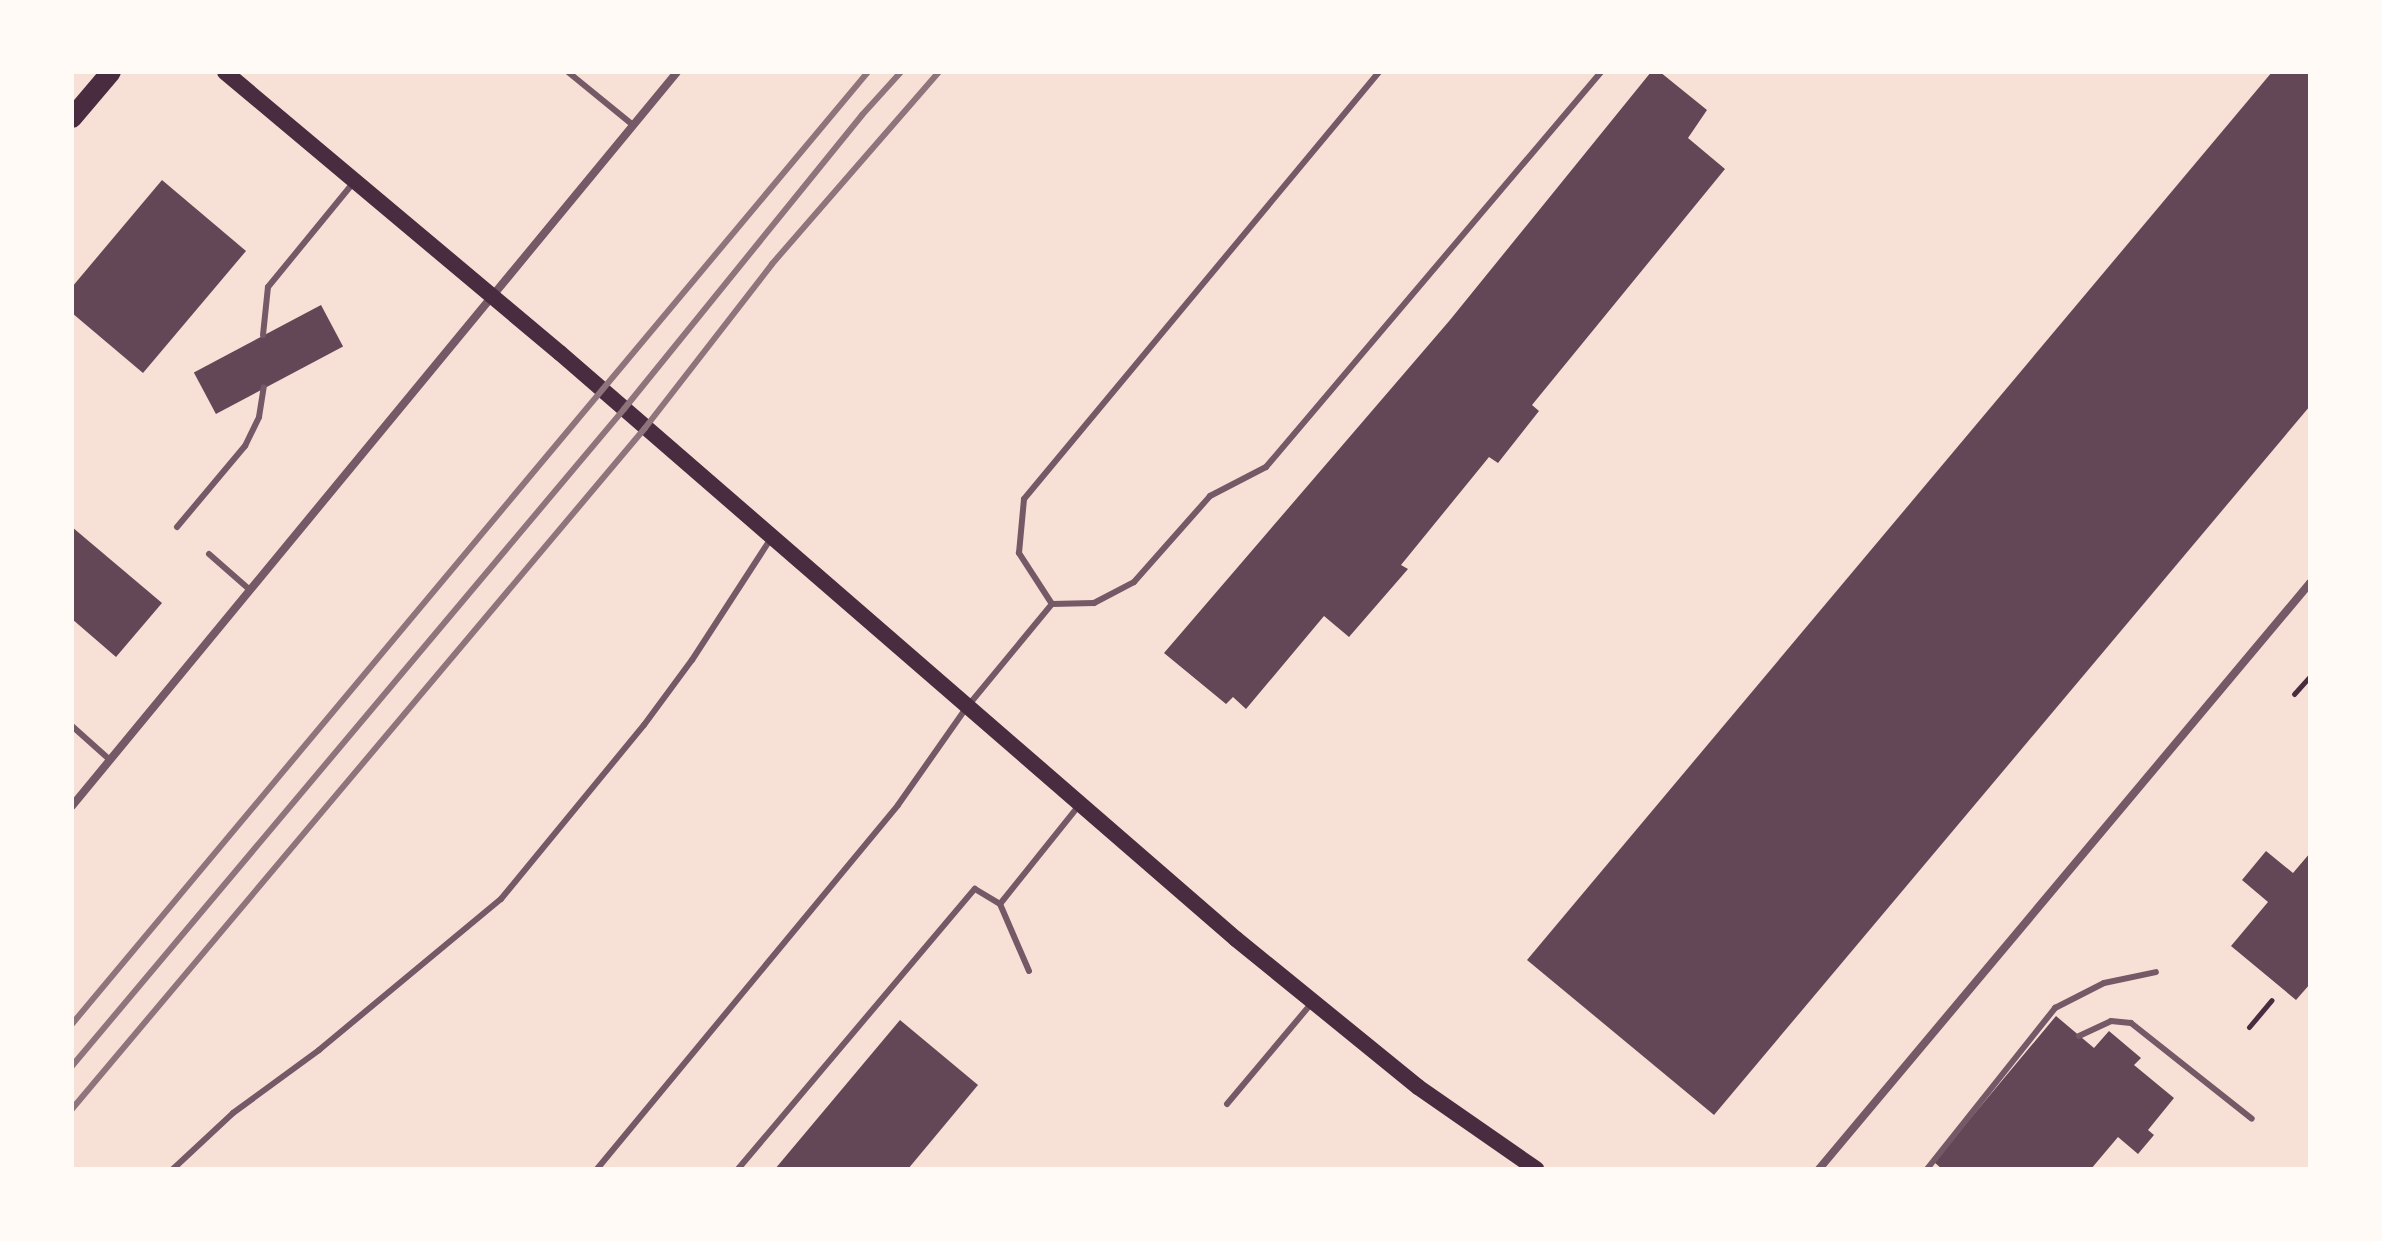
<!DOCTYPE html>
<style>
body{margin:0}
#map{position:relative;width:2382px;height:1241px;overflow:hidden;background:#f7e1d7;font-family:"Varela Round",sans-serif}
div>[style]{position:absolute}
.building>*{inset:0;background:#644757;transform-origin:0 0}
.path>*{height:5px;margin:-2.5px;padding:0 2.5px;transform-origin:2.5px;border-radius:2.5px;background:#4a2c40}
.service>*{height:6px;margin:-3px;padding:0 3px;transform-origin:3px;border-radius:3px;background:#755966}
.minor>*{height:8px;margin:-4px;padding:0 4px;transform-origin:4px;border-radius:4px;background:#755966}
.secondary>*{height:16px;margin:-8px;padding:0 8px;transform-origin:8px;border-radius:8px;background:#4a2c40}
.primary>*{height:20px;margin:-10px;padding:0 10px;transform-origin:10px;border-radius:10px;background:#4a2c40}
.rail>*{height:6px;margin:-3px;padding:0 3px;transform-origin:3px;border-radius:3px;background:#8f747c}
span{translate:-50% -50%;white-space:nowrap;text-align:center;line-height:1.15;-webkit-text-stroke:6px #fffaf5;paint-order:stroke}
.frame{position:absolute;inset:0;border:74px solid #fffaf5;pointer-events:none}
</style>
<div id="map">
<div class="building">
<div style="clip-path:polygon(1651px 72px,1660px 72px,1707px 110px,1688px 138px,1725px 169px,1532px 405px,1539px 411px,1498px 463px,1489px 457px,1401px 565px,1408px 569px,1349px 637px,1324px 616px,1246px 709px,1233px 697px,1226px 704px,1164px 653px,1450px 320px)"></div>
<div style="clip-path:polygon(2272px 72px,2310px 72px,2310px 406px,1714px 1115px,1527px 960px)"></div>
<div style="clip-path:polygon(162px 180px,246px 251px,143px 373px,72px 313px,72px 287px)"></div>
<div style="left:321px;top:305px;width:47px;height:144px;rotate:62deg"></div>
<div style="clip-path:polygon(72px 527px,162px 603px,116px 657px,72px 619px)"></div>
<div style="clip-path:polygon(2266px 851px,2293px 873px,2310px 853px,2310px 984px,2296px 1000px,2231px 946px,2268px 902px,2242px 880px)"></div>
<div style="clip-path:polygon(2056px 1016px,2094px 1048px,2109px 1031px,2141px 1058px,2134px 1065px,2174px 1098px,2148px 1130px,2154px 1135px,2138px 1154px,2118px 1137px,2091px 1169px,1942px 1169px,1934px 1162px)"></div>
<div style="clip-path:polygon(900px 1020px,978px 1085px,908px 1169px,775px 1169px)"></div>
</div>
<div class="path">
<div style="left:2294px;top:694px;width:24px;rotate:-48deg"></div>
<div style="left:2249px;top:1027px;width:35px;rotate:-50deg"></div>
</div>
<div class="service">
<div style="left:568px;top:72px;width:84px;rotate:39.2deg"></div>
<div style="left:263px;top:335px;width:48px;rotate:-84.1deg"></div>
<div style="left:268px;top:287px;width:136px;rotate:-50.7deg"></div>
<div style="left:177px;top:527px;width:106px;rotate:-50deg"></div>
<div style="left:245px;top:446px;width:32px;rotate:-64deg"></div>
<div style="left:259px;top:417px;width:30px;rotate:-81deg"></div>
<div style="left:209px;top:554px;width:55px;rotate:41.3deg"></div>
<div style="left:1052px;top:604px;width:42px;rotate:-1.4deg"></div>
<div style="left:1094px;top:603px;width:45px;rotate:-27.7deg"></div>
<div style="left:1134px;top:582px;width:115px;rotate:-48.5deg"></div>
<div style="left:1210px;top:496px;width:63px;rotate:-27.4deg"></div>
<div style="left:1266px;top:467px;width:518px;rotate:-49.7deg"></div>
<div style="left:72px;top:726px;width:51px;rotate:41.8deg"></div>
<div style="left:1029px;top:971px;width:73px;rotate:-113.4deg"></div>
<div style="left:1000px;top:904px;width:128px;rotate:-51.3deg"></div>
<div style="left:2079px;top:1036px;width:35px;rotate:-25deg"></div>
<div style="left:2111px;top:1021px;width:20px;rotate:6deg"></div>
<div style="left:2131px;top:1023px;width:154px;rotate:38.4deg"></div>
<div style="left:1227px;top:1104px;width:131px;rotate:-50deg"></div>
<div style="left:173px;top:1169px;width:82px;rotate:-43deg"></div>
<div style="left:233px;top:1113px;width:107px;rotate:-36.2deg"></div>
<div style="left:319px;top:1050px;width:236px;rotate:-39.7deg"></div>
<div style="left:501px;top:899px;width:225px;rotate:-50.6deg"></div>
<div style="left:644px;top:725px;width:81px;rotate:-53.6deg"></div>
<div style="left:692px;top:660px;width:147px;rotate:-57deg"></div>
<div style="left:597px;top:1169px;width:472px;rotate:-50.4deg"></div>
<div style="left:898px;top:805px;width:120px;rotate:-54.9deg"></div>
<div style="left:967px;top:707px;width:134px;rotate:-50.5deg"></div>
<div style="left:1052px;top:604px;width:61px;rotate:-122.9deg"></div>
<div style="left:1019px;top:553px;width:54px;rotate:-84.7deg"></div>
<div style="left:1024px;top:499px;width:555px;rotate:-50.26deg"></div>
<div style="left:738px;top:1169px;width:367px;rotate:-49.8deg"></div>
<div style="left:975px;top:889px;width:29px;rotate:31deg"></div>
<div style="left:1927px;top:1169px;width:206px;rotate:-51.5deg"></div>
<div style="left:2055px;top:1008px;width:55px;rotate:-27deg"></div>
<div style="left:2104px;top:983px;width:53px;rotate:-11.9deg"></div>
</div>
<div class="minor">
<div style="left:72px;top:806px;width:951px;rotate:-50.5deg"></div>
<div style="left:1819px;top:1169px;width:765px;rotate:-50.04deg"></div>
</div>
<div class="secondary">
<div style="left:225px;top:72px;width:437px;rotate:40deg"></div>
<div style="left:560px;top:353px;width:895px;rotate:40.92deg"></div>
<div style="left:1236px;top:939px;width:235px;rotate:39.1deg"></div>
<div style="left:1418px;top:1087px;width:144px;rotate:34.8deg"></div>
</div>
<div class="primary">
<div style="left:72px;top:118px;width:60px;rotate:-49.7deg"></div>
</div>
<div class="rail">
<div style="left:72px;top:1024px;width:1241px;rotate:-50.1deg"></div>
<div style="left:72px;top:1066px;width:858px;rotate:-49.96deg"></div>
<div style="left:624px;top:409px;width:378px;rotate:-51deg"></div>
<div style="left:862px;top:115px;width:58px;rotate:-47.8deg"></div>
<div style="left:72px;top:1109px;width:890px;rotate:-49.92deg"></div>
<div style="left:645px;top:428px;width:207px;rotate:-52.2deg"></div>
<div style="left:772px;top:264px;width:254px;rotate:-49deg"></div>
</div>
<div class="frame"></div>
</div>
